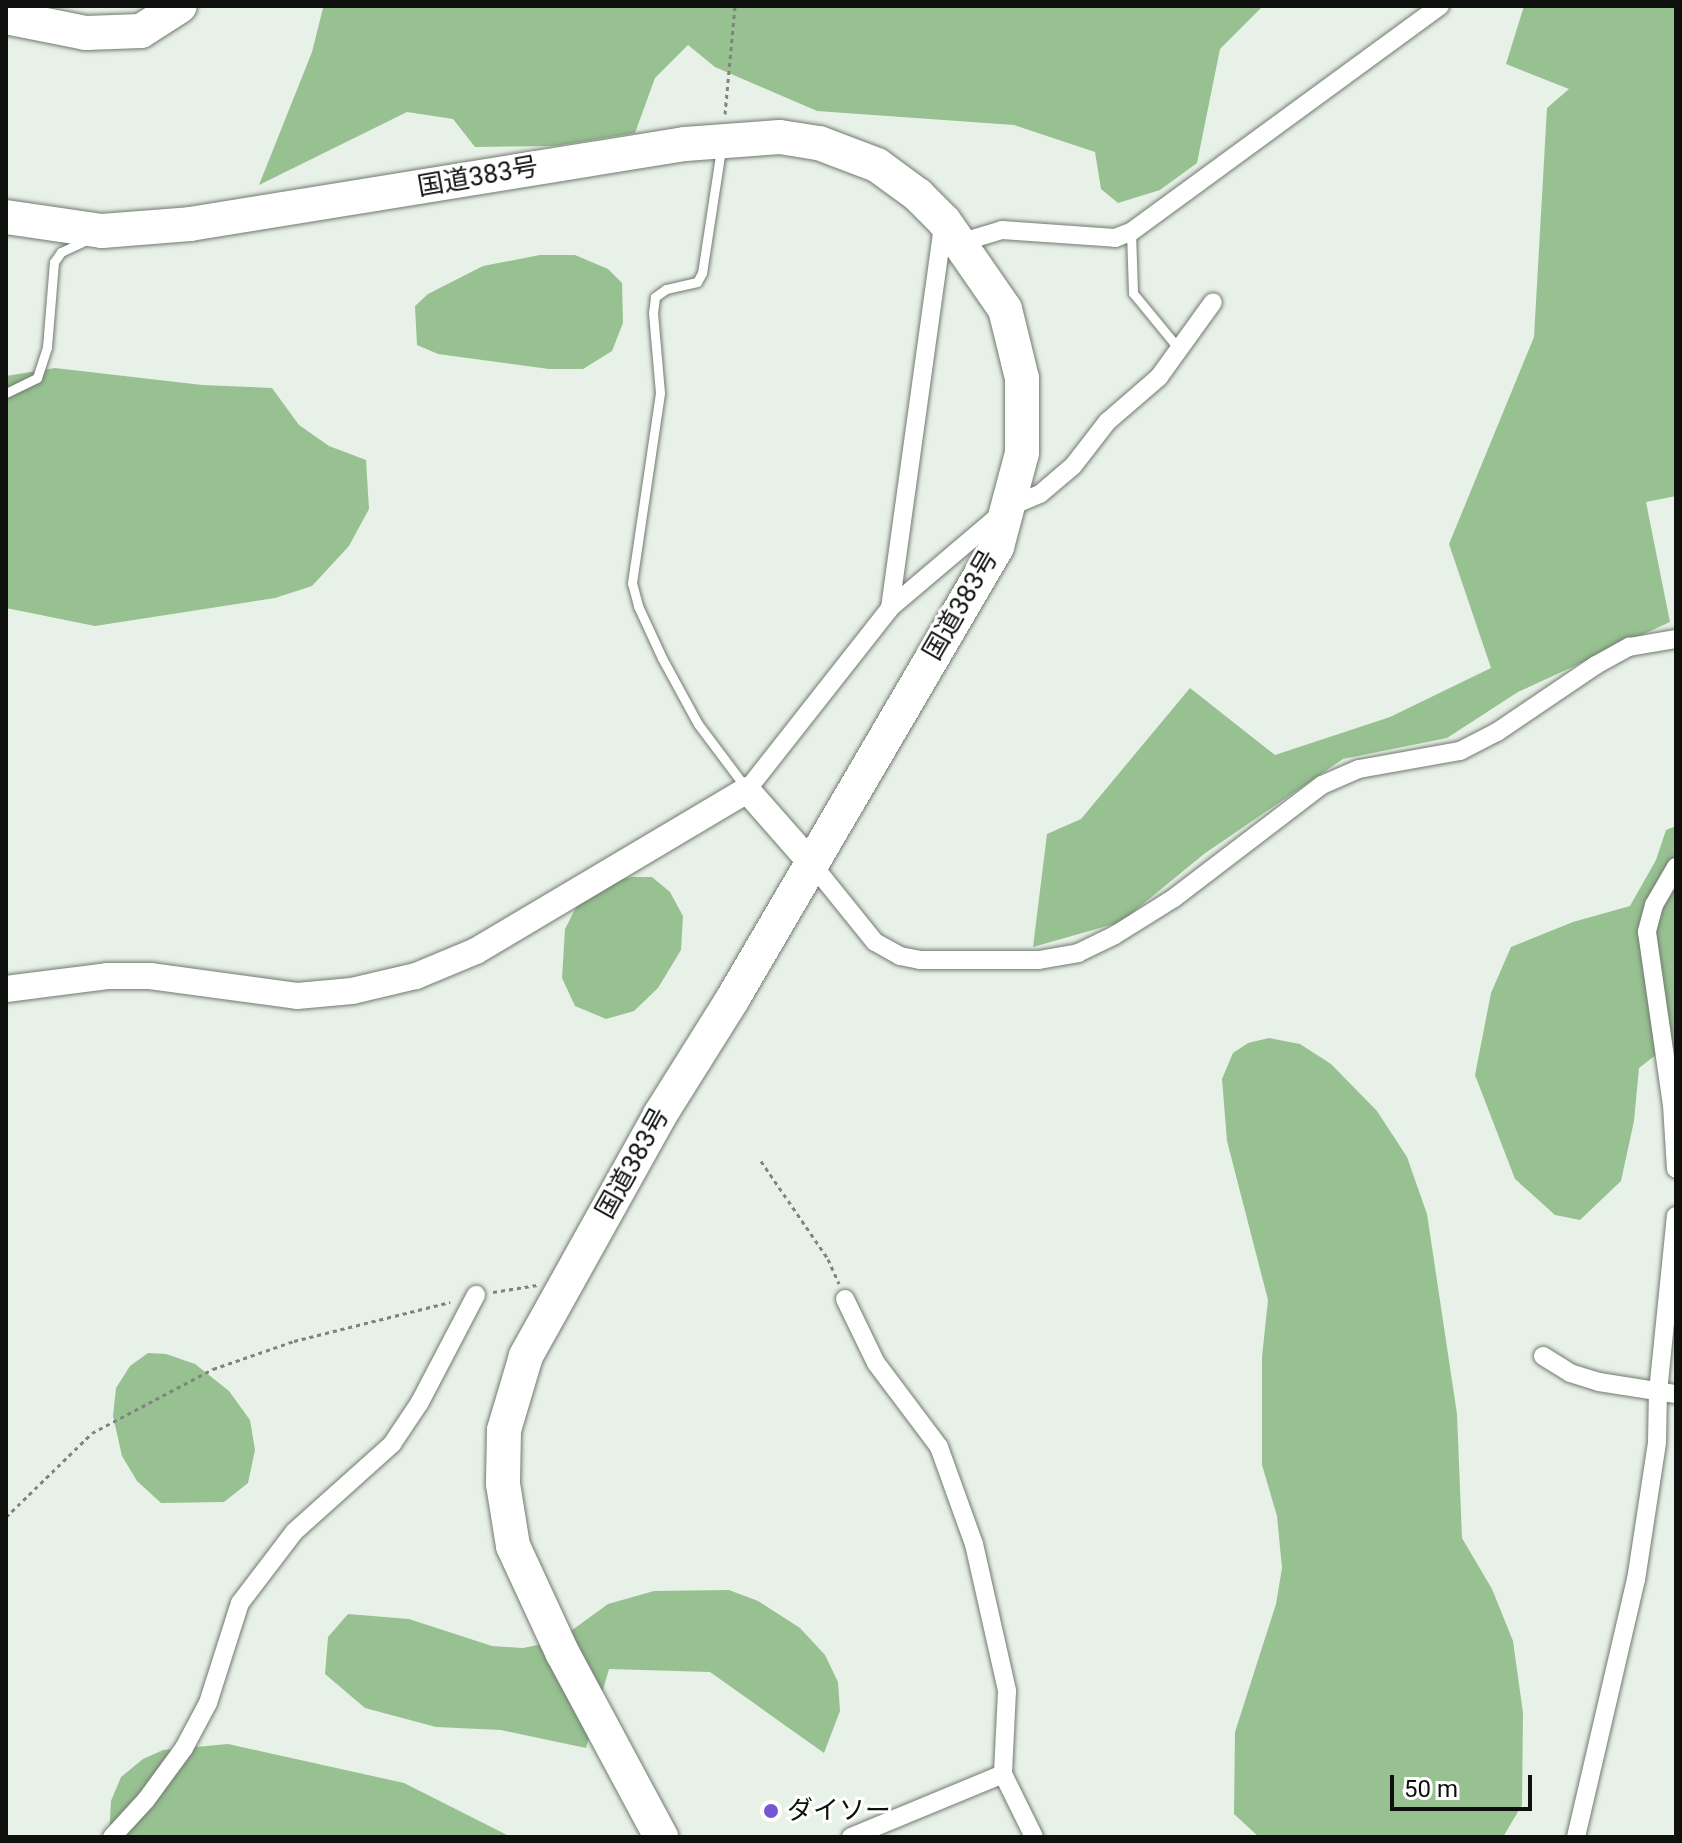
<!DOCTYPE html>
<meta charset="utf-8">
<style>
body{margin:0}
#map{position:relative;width:1682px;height:1843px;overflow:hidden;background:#e8f1e7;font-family:Roboto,"Noto Sans JP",sans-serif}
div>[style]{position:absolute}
.forest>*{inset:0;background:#97c191}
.path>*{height:3px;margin-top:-1.5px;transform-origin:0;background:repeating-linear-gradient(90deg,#7f857e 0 4px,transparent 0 8px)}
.roads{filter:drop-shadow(0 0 2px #717a70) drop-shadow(0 0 2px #717a70)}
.lane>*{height:9px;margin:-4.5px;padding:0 4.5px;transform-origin:4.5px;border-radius:4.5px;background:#fff}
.street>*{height:18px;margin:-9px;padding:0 9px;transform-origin:9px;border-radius:9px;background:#fff}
.secondary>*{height:26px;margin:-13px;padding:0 13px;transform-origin:13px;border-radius:13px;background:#fff}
.highway>*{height:34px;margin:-17px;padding:0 17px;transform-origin:17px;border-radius:17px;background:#fff}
.dots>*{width:22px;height:22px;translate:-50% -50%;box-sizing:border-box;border:4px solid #fff;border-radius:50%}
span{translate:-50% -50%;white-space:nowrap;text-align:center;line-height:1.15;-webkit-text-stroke:6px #fff;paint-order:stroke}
.street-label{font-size:26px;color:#0d100d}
.poi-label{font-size:26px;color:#0d100d}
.left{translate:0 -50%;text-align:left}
.frame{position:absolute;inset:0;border:8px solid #0d100d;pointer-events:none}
.scale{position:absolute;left:1390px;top:1775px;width:142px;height:36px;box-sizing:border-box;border:4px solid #0d100d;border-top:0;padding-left:10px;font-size:24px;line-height:28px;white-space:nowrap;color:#0d100d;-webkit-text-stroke:6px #fff;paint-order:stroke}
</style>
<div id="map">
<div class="forest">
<div style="clip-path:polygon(330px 6px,1263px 6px,1220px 49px,1197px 163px,1160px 190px,1118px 203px,1101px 189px,1095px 152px,1014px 125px,817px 111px,715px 67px,688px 45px,655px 78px,635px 133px,555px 146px,475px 147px,453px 119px,407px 112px,259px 185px,312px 52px,323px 8px)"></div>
<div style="clip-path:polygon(1524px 6px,1676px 6px,1676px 496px,1646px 502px,1670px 622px,1518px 692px,1447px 738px,1343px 759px,1204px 854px,1121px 922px,1033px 947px,1047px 834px,1081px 819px,1190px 688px,1275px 755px,1390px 717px,1491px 668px,1449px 544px,1534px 337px,1547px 108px,1569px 89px,1506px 64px)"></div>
<div style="clip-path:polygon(540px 255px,575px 255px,608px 269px,622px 283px,623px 323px,612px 351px,583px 369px,549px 369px,438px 354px,417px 345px,415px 306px,428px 294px,483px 266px)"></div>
<div style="clip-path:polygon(55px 368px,202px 385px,272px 388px,299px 425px,329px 446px,366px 460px,369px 509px,349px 546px,312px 586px,275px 598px,95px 626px,6px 608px,6px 376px)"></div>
<div style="clip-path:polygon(1676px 826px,1676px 1047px,1657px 1054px,1639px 1068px,1634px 1121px,1621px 1181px,1580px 1220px,1555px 1215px,1515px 1179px,1475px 1075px,1491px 993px,1511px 947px,1573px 922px,1630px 906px,1656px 860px,1666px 830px)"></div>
<div style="clip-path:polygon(631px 877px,652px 877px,670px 892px,683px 916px,681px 950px,658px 988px,634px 1011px,606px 1019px,575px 1006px,562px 978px,565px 929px,586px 888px)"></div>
<div style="clip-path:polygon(1269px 1038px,1300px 1044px,1331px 1064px,1377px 1111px,1407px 1157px,1427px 1214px,1457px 1414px,1462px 1538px,1492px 1589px,1513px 1641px,1523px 1713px,1522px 1805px,1503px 1837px,1259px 1837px,1234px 1814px,1235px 1732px,1276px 1604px,1282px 1568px,1277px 1516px,1262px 1465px,1262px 1357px,1268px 1300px,1227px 1141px,1222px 1079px,1233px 1053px,1248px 1043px)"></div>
<div style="clip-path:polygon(148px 1353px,166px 1354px,195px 1364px,229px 1391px,250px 1420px,255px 1450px,248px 1483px,224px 1502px,161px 1503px,137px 1481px,122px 1456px,113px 1416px,116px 1388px,130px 1366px)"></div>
<div style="clip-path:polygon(729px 1590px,758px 1601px,800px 1628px,825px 1655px,838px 1682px,840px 1711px,824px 1753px,710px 1672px,609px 1669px,586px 1748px,501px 1730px,436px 1727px,365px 1708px,325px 1674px,328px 1637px,348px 1614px,409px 1619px,492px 1646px,523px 1648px,557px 1641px,608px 1604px,654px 1591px)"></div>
<div style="clip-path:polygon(228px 1744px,404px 1783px,511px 1837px,109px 1837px,111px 1801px,121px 1777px,143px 1759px,163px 1750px)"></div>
</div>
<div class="path">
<div style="left:725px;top:114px;width:108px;rotate:-84.7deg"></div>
<div style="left:761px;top:1161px;width:119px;rotate:55.6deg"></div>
<div style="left:828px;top:1259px;width:27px;rotate:66deg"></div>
<div style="left:493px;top:1292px;width:45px;rotate:-9deg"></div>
<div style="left:6px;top:1517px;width:120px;rotate:-44.3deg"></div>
<div style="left:92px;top:1433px;width:137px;rotate:-27.9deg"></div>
<div style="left:213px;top:1369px;width:86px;rotate:-19.1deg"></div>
<div style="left:294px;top:1341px;width:161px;rotate:-14deg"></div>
</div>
<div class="roads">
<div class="lane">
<div style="left:721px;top:149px;width:125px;rotate:98.7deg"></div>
<div style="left:702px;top:273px;width:10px;rotate:119deg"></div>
<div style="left:697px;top:282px;width:32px;rotate:167deg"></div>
<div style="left:666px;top:289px;width:14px;rotate:144deg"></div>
<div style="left:655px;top:297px;width:16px;rotate:97deg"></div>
<div style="left:653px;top:313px;width:80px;rotate:85deg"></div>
<div style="left:660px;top:393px;width:192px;rotate:98.4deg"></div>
<div style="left:632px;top:583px;width:24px;rotate:75deg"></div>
<div style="left:638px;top:606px;width:57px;rotate:65.2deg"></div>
<div style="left:662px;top:658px;width:75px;rotate:61.4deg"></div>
<div style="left:698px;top:724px;width:80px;rotate:53.1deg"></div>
<div style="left:1131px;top:232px;width:61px;rotate:88.1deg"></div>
<div style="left:1133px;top:293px;width:72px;rotate:50.6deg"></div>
<div style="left:6px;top:393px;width:34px;rotate:-26deg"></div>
<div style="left:37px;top:378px;width:33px;rotate:-72deg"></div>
<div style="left:47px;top:347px;width:85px;rotate:-85.3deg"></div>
<div style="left:54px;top:262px;width:12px;rotate:-55deg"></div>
<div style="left:61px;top:252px;width:29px;rotate:-25deg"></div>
</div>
<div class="street">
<div style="left:959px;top:243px;width:45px;rotate:-16.8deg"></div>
<div style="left:1002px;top:230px;width:113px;rotate:4deg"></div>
<div style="left:1115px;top:238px;width:17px;rotate:-21deg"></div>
<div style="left:1131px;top:232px;width:383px;rotate:-36.2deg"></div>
<div style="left:890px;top:608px;width:388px;rotate:-82.1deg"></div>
<div style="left:747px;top:790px;width:231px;rotate:-51.8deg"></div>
<div style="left:890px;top:608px;width:156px;rotate:-40.3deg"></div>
<div style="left:1009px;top:507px;width:34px;rotate:-23deg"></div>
<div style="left:1040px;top:494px;width:43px;rotate:-40.3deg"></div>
<div style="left:1073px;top:466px;width:56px;rotate:-52.3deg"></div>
<div style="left:1107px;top:422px;width:69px;rotate:-40.9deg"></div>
<div style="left:1159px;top:377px;width:92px;rotate:-54.2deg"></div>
<div style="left:812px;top:864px;width:100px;rotate:51.1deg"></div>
<div style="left:875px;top:942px;width:29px;rotate:29deg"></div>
<div style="left:900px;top:956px;width:20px;rotate:11deg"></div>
<div style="left:920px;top:960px;width:119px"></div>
<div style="left:1039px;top:960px;width:40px;rotate:-10deg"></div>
<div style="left:1078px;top:953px;width:41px;rotate:-25.9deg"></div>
<div style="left:1115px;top:935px;width:70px;rotate:-32.1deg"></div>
<div style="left:1174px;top:898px;width:186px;rotate:-37.4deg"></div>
<div style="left:1322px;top:785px;width:40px;rotate:-23.4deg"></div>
<div style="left:1359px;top:769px;width:103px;rotate:-10.1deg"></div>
<div style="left:1460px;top:751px;width:42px;rotate:-27.2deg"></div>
<div style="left:1497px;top:732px;width:120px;rotate:-34.1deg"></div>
<div style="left:1596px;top:665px;width:38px;rotate:-29deg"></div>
<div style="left:1629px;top:647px;width:48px;rotate:-9.7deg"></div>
<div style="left:1676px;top:867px;width:44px;rotate:120.1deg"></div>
<div style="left:1654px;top:905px;width:28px;rotate:105deg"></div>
<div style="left:1647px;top:932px;width:175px;rotate:81.8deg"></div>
<div style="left:1672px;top:1105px;width:64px;rotate:86.4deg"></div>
<div style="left:845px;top:1299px;width:71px;rotate:64.2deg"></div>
<div style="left:876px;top:1363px;width:105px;rotate:53.1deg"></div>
<div style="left:939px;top:1447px;width:103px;rotate:70.2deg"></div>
<div style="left:974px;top:1544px;width:151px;rotate:77.3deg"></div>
<div style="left:1007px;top:1691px;width:83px;rotate:92.8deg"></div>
<div style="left:1003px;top:1774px;width:70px;rotate:63.8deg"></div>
<div style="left:1543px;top:1356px;width:32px;rotate:32deg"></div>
<div style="left:1570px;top:1373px;width:30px;rotate:17deg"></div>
<div style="left:1599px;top:1382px;width:78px;rotate:8.9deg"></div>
<div style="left:112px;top:1837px;width:50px;rotate:-47.4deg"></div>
<div style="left:146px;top:1800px;width:64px;rotate:-53.8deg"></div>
<div style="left:184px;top:1748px;width:51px;rotate:-61.9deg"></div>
<div style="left:208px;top:1703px;width:105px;rotate:-72.3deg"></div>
<div style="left:240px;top:1603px;width:89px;rotate:-52.7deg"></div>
<div style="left:294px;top:1532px;width:132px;rotate:-41.9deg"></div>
<div style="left:392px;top:1444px;width:50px;rotate:-56.3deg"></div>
<div style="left:420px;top:1402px;width:121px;rotate:-62.4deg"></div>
<div style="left:851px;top:1837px;width:165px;rotate:-22.5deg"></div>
<div style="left:1576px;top:1837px;width:264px;rotate:-76.9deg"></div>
<div style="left:1636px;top:1580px;width:140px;rotate:-81.3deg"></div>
<div style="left:1657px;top:1442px;width:50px;rotate:-88.9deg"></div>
<div style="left:1658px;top:1392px;width:177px;rotate:-84.2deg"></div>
</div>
<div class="secondary">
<div style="left:6px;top:989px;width:102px;rotate:-7.3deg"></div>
<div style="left:107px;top:976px;width:43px"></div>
<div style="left:150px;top:976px;width:148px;rotate:7.7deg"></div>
<div style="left:297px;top:996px;width:55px;rotate:-5.2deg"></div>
<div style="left:352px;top:991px;width:66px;rotate:-13.2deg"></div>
<div style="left:416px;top:976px;width:65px;rotate:-22.6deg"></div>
<div style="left:476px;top:951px;width:315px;rotate:-30.7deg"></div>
<div style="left:747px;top:790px;width:98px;rotate:48.7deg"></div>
</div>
<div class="highway">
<div style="left:6px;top:17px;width:82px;rotate:11.3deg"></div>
<div style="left:86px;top:33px;width:55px;rotate:-2.1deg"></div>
<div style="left:141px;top:31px;width:46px;rotate:-32.7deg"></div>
<div style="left:6px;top:217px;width:97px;rotate:8.3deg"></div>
<div style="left:102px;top:231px;width:88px;rotate:-4.5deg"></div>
<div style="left:190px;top:224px;width:501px;rotate:-9.18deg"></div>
<div style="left:685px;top:144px;width:95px;rotate:-4.2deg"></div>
<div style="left:780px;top:137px;width:39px;rotate:9deg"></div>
<div style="left:819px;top:143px;width:62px;rotate:20.8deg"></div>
<div style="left:877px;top:165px;width:51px;rotate:36.2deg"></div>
<div style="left:918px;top:195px;width:37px;rotate:45deg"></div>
<div style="left:944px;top:221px;width:107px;rotate:55.3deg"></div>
<div style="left:1005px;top:309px;width:71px;rotate:76.2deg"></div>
<div style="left:1022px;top:378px;width:75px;rotate:90deg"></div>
<div style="left:1022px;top:453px;width:97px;rotate:104.9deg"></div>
<div style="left:997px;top:547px;width:525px;rotate:120.33deg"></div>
<div style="left:732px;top:1000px;width:136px;rotate:122.1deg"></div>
<div style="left:660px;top:1115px;width:276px;rotate:119.1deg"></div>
<div style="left:526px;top:1356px;width:77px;rotate:106.6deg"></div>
<div style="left:504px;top:1430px;width:54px;rotate:91.1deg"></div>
<div style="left:503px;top:1484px;width:63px;rotate:80.8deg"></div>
<div style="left:513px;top:1546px;width:119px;rotate:65.2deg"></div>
<div style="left:563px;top:1654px;width:208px;rotate:61.8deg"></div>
</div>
</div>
<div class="dots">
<div style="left:771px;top:1811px;background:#7757d1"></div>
</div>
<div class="street-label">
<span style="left:478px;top:177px;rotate:-10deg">国道383号</span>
<span style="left:961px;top:605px;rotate:-60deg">国道383号</span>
<span style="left:633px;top:1163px;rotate:-61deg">国道383号</span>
</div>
<div class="poi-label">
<span class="left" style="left:787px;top:1811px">ダイソー</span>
</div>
<div class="frame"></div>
<div class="scale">50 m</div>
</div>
